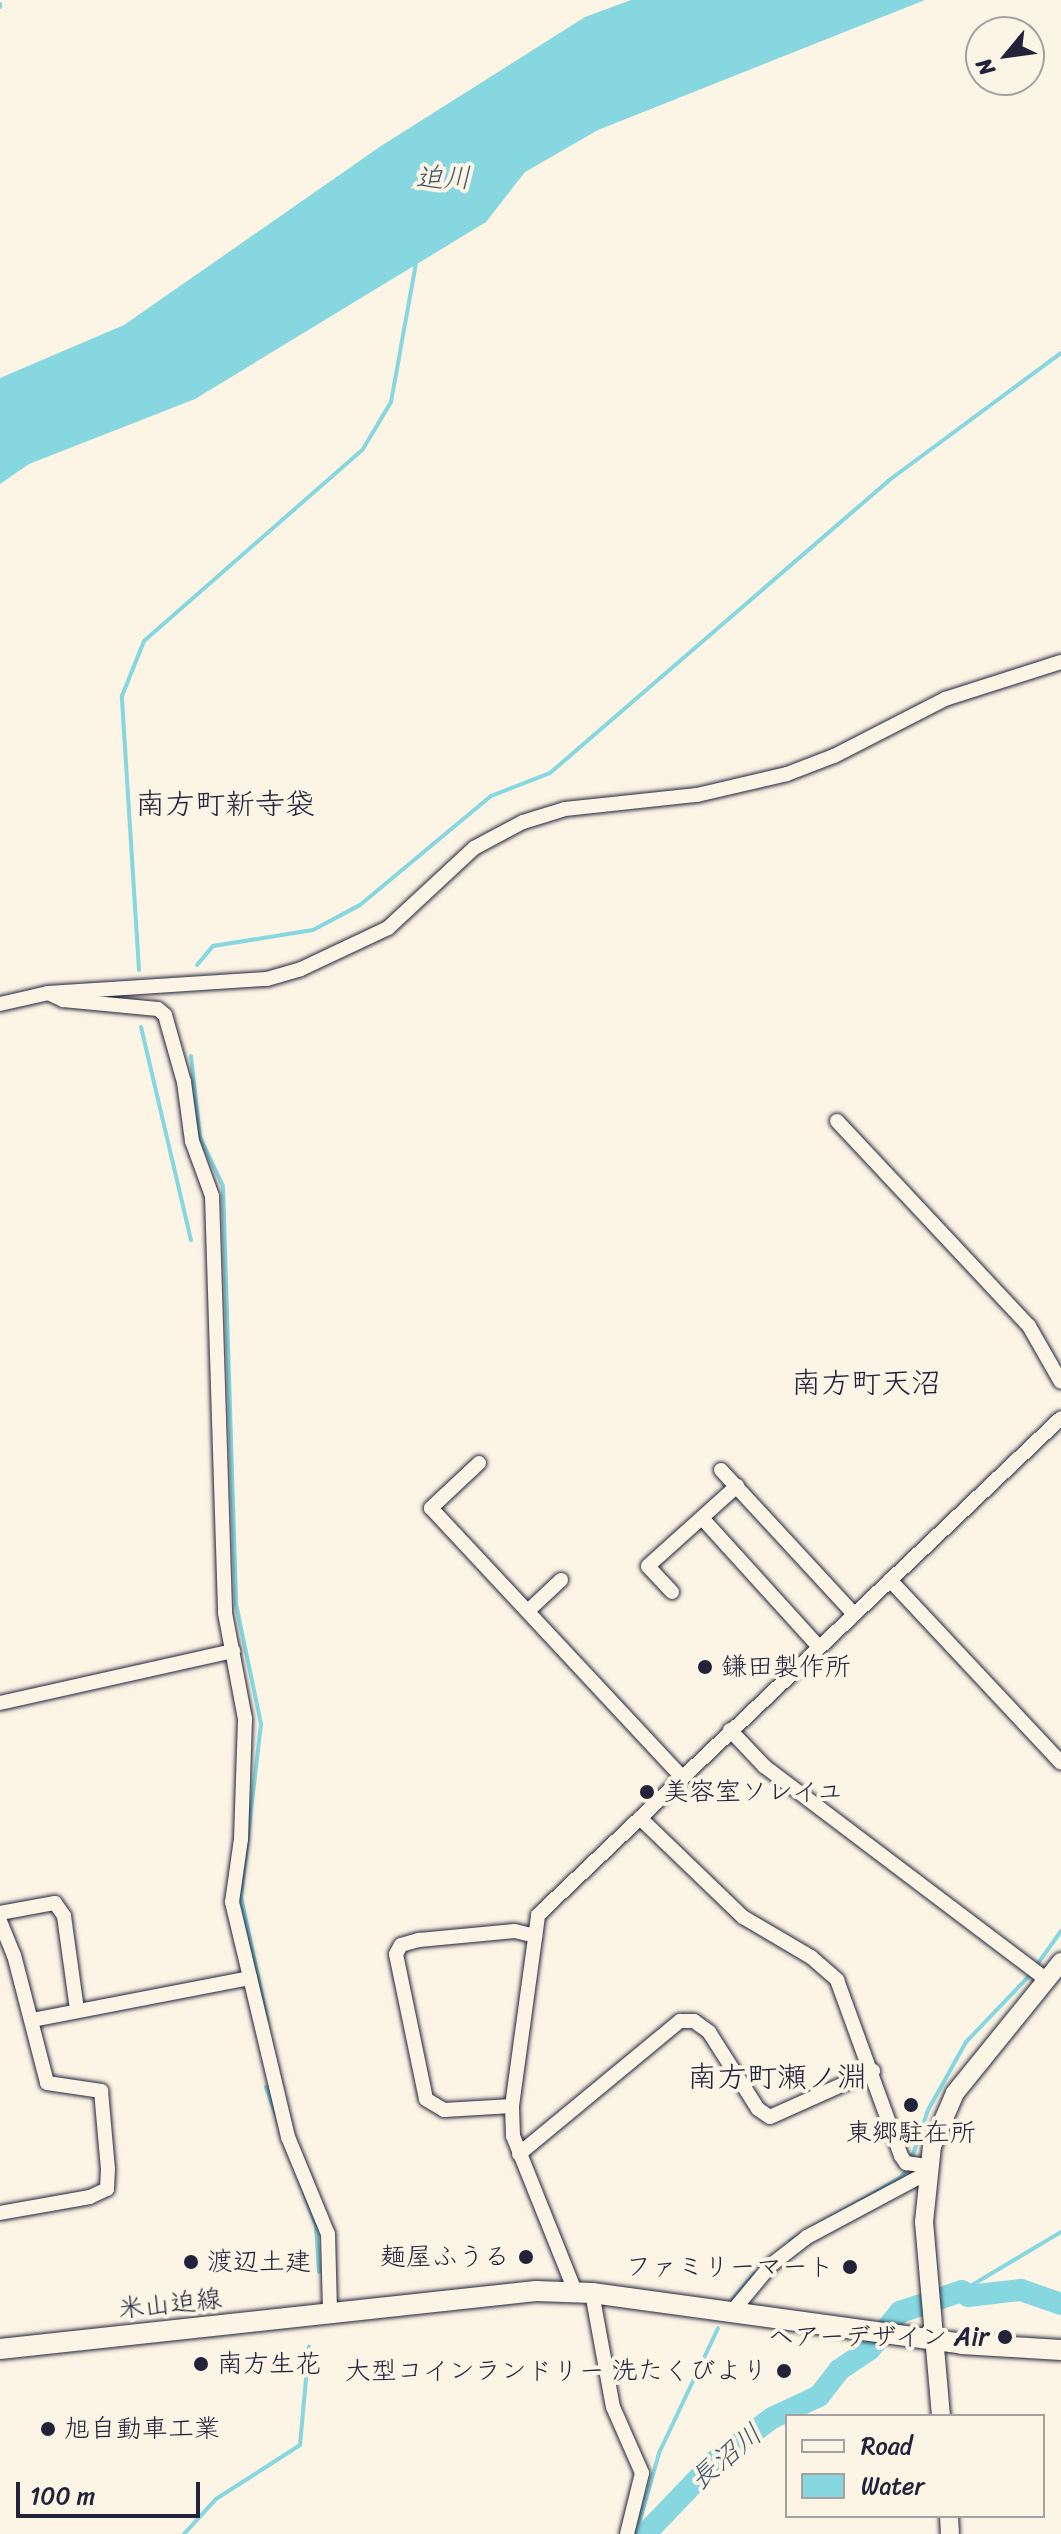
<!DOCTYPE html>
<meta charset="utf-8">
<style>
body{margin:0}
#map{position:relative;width:1061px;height:2534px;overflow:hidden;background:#fcf5e5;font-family:Sriracha,"Klee One",sans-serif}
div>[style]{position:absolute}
.water>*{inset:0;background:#86d7df}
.stream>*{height:4px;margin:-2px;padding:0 2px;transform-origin:2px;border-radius:2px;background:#86d7df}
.river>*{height:22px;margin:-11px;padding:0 11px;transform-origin:11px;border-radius:11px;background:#86d7df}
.roads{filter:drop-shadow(0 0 2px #22223b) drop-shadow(0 0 2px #22223b)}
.minor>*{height:14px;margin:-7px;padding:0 7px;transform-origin:7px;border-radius:7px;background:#fcf5e5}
.tertiary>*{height:18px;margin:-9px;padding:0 9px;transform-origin:9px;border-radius:9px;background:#fcf5e5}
.secondary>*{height:20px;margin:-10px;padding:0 10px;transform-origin:10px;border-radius:10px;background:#fcf5e5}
.dots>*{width:22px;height:22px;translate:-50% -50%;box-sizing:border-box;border:4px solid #fcf5e5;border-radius:50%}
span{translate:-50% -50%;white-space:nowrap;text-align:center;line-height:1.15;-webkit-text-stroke:8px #fcf5e5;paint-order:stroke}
.poi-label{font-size:26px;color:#22223b}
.left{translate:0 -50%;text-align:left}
.right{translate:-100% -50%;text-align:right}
.street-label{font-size:26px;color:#22223b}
.water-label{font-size:28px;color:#40586c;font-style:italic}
.quarter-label{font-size:30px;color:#22223b}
.legend{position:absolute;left:785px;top:2414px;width:260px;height:104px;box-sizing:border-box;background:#fcf5e5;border:2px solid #a5a1a1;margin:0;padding:10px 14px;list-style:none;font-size:24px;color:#22223b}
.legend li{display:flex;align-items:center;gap:16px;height:40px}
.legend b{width:40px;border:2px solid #a5a1a1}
.north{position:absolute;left:965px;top:16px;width:80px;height:80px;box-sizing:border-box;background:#fcf5e5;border:2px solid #a5a1a1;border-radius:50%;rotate:241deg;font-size:22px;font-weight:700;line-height:32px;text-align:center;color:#22223b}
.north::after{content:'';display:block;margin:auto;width:28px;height:36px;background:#22223b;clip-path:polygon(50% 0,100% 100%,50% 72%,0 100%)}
.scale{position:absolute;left:16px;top:2482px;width:184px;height:36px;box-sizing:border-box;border:4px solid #22223b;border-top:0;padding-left:10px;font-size:24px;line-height:28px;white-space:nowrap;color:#22223b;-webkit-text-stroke:6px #fcf5e5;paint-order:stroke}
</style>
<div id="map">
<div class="water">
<div style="clip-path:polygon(631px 0,925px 0,598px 130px,525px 172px,486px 222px,195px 399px,29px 464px,0 484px,0 378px,124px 325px,381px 146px,585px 17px)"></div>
</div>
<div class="stream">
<div style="left:0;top:4px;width:3px;rotate:90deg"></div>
<div style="left:197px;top:965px;width:25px;rotate:-50deg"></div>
<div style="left:213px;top:946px;width:101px;rotate:-9.1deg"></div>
<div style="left:313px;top:930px;width:53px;rotate:-28deg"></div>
<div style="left:360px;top:905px;width:170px;rotate:-39.8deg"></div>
<div style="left:491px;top:796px;width:63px;rotate:-21.3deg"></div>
<div style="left:550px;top:773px;width:447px;rotate:-40.8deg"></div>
<div style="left:888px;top:481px;width:215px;rotate:-36.5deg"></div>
<div style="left:139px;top:970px;width:275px;rotate:-93.6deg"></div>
<div style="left:122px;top:696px;width:59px;rotate:-68.2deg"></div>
<div style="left:144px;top:641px;width:291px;rotate:-41.2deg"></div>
<div style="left:363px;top:449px;width:55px;rotate:-59.2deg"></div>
<div style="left:391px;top:402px;width:141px;rotate:-79.8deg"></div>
<div style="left:141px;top:1027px;width:219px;rotate:76.8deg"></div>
<div style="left:191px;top:1056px;width:81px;rotate:83.7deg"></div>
<div style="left:200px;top:1137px;width:54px;rotate:64.9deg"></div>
<div style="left:223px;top:1186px;width:418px;rotate:88.2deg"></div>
<div style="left:236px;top:1604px;width:123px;rotate:78.2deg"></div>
<div style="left:261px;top:1724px;width:174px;rotate:96.6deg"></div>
<div style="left:241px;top:1897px;width:125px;rotate:78deg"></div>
<div style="left:266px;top:2087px;width:147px;rotate:70.1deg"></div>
<div style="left:316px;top:2225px;width:47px;rotate:86.3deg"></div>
<div style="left:911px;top:2160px;width:53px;rotate:-71.2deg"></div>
<div style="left:928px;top:2110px;width:78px;rotate:-60.8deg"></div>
<div style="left:966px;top:2042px;width:91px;rotate:-46.3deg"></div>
<div style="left:1029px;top:1976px;width:55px;rotate:-54.6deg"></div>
<div style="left:790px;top:2241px;width:127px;rotate:-29.8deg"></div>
<div style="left:900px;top:2178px;width:13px;rotate:-51deg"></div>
<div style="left:962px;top:2291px;width:115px;rotate:-30.8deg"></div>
<div style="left:733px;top:2299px;width:33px;rotate:-50deg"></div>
<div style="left:184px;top:2534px;width:47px;rotate:-47.6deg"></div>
<div style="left:216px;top:2499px;width:100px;rotate:-32.7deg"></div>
<div style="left:300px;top:2445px;width:99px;rotate:-84.8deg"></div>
<div style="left:636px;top:2534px;width:84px;rotate:-74.1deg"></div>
<div style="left:659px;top:2453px;width:138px;rotate:-64.7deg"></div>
</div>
<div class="river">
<div style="left:645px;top:2534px;width:101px;rotate:-46.2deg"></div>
<div style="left:715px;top:2461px;width:71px;rotate:-37deg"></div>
<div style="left:772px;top:2418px;width:52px;rotate:-25.1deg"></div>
<div style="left:819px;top:2396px;width:33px;rotate:-52deg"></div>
<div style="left:839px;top:2370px;width:37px;rotate:-34deg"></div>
<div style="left:870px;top:2349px;width:48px;rotate:-51deg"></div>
<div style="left:900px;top:2312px;width:65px;rotate:-18.7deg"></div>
<div style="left:962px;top:2291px;width:8px;rotate:40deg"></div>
<div style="left:968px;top:2296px;width:53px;rotate:-6.5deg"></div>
<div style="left:1021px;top:2290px;width:42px;rotate:19.3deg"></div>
</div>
<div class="roads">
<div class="minor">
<div style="left:48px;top:993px;width:17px;rotate:25deg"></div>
<div style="left:63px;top:1000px;width:95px;rotate:5.4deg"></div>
<div style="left:158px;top:1009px;width:9px;rotate:41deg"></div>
<div style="left:165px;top:1015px;width:70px;rotate:74.2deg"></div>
<div style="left:184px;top:1082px;width:60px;rotate:82.3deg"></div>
<div style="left:192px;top:1141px;width:59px;rotate:70deg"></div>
<div style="left:212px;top:1196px;width:417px;rotate:88.2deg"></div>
<div style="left:225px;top:1613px;width:108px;rotate:79.3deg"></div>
<div style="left:245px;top:1719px;width:120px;rotate:91.9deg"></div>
<div style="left:241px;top:1839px;width:64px;rotate:98.1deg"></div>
<div style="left:232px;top:1902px;width:242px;rotate:76.6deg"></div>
<div style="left:288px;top:2137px;width:105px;rotate:67.6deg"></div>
<div style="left:328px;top:2234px;width:78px;rotate:88.5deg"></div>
<div style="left:0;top:1004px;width:49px;rotate:-12.9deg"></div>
<div style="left:48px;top:993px;width:219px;rotate:-3.7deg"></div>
<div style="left:267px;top:979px;width:35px;rotate:-16deg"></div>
<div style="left:301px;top:969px;width:96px;rotate:-25.2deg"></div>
<div style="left:388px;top:928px;width:117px;rotate:-42.9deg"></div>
<div style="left:474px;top:848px;width:55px;rotate:-28deg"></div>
<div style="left:523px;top:822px;width:44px;rotate:-17.2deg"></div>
<div style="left:565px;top:809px;width:133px;rotate:-6.1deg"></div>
<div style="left:697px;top:795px;width:92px;rotate:-13.1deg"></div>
<div style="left:787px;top:774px;width:50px;rotate:-21deg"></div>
<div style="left:834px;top:756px;width:125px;rotate:-27.2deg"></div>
<div style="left:945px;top:699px;width:122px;rotate:-17.7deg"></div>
<div style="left:837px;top:1121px;width:281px;rotate:46.9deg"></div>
<div style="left:1029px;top:1326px;width:64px;rotate:60.3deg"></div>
<div style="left:479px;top:1463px;width:66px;rotate:136.8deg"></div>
<div style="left:431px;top:1508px;width:368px;rotate:47deg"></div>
<div style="left:721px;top:1470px;width:195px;rotate:47.3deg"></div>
<div style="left:702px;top:1518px;width:173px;rotate:47.8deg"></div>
<div style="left:890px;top:1580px;width:250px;rotate:46.9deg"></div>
<div style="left:672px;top:1592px;width:35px;rotate:-133deg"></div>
<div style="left:648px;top:1566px;width:120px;rotate:-42deg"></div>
<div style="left:529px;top:1610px;width:44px;rotate:-43.2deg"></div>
<div style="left:0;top:1703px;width:239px;rotate:-12.6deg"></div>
<div style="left:730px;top:1730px;width:50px;rotate:46.6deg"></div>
<div style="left:764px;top:1766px;width:355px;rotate:37.1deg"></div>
<div style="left:640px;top:1818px;width:143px;rotate:43.9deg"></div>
<div style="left:743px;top:1917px;width:79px;rotate:30.5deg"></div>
<div style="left:811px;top:1957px;width:35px;rotate:41deg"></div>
<div style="left:837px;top:1980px;width:187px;rotate:70deg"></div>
<div style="left:901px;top:2156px;width:9px;rotate:54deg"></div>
<div style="left:906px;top:2163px;width:22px;rotate:8deg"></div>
<div style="left:0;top:1913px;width:56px;rotate:-10.3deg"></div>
<div style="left:55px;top:1903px;width:16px;rotate:55deg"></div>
<div style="left:64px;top:1916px;width:95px;rotate:82.1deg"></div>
<div style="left:0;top:1921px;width:37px;rotate:68deg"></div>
<div style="left:14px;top:1955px;width:132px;rotate:75.5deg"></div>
<div style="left:47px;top:2083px;width:55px;rotate:8.4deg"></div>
<div style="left:101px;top:2091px;width:78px;rotate:84.9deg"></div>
<div style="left:108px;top:2169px;width:20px;rotate:93deg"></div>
<div style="left:107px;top:2189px;width:19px;rotate:155deg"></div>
<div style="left:90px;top:2197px;width:91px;rotate:169.9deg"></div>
<div style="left:32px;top:2020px;width:222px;rotate:-10.9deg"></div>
<div style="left:512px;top:2106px;width:68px;rotate:176.6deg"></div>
<div style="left:444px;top:2110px;width:21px;rotate:-149deg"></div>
<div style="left:426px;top:2099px;width:148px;rotate:-101.7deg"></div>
<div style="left:396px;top:1954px;width:10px;rotate:-61deg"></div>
<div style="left:401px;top:1945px;width:19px;rotate:-16deg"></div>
<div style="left:419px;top:1940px;width:96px;rotate:-5.4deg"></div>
<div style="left:515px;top:1931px;width:21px;rotate:14deg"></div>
<div style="left:519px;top:2154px;width:209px;rotate:-39.6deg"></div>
<div style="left:680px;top:2021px;width:14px"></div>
<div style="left:694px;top:2021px;width:19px;rotate:36deg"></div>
<div style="left:709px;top:2032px;width:91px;rotate:57.5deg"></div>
<div style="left:758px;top:2109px;width:14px;rotate:34deg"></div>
<div style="left:770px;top:2117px;width:113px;rotate:-24.1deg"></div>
<div style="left:575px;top:2291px;width:167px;rotate:-111.8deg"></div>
<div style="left:513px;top:2136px;width:30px;rotate:-92deg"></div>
<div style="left:512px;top:2106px;width:193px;rotate:-82.2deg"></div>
<div style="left:538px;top:1915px;width:721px;rotate:-43.54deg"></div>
<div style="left:592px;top:2293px;width:116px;rotate:79.6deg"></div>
<div style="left:613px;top:2407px;width:72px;rotate:66.3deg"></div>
<div style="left:642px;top:2473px;width:63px;rotate:103.8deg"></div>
<div style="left:731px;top:2313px;width:62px;rotate:-50.2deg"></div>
<div style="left:771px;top:2265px;width:46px;rotate:-37.9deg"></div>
<div style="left:807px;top:2237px;width:136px;rotate:-28.1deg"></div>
</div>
<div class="tertiary">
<div style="left:941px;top:2416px;width:195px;rotate:-95deg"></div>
<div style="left:924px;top:2222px;width:76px;rotate:-84deg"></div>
<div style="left:932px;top:2146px;width:58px;rotate:-66.5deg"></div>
<div style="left:955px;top:2093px;width:169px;rotate:-51deg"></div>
<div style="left:949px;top:2516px;width:18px;rotate:87deg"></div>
</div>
<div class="secondary">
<div style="left:0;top:2349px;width:539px;rotate:-6.18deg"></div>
<div style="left:536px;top:2291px;width:56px;rotate:2deg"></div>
<div style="left:592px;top:2293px;width:373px;rotate:7.8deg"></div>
<div style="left:962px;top:2344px;width:99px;rotate:3.5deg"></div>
</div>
</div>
<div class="dots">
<div style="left:705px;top:1667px;background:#22223b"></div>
<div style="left:647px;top:1792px;background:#22223b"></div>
<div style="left:911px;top:2105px;background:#22223b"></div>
<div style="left:526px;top:2257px;background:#22223b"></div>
<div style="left:191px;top:2262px;background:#22223b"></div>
<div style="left:850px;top:2267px;background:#22223b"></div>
<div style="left:1005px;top:2337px;background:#22223b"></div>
<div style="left:201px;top:2364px;background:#22223b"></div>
<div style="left:784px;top:2371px;background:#22223b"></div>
<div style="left:48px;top:2429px;background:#22223b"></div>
</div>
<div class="poi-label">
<span class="left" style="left:721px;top:1667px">鎌田製作所</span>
<span class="left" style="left:663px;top:1792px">美容室ソレイユ</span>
<span style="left:911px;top:2133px">東郷駐在所</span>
<span class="right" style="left:510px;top:2257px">麺屋ふうる</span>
<span class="left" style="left:207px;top:2262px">渡辺土建</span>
<span class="right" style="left:834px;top:2267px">ファミリーマート</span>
<span class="right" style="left:989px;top:2337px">ヘアーデザイン Air</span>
<span class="left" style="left:217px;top:2364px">南方生花</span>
<span class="right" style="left:768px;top:2371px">大型コインランドリー 洗たくびより</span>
<span class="left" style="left:64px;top:2429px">旭自動車工業</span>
</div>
<div class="street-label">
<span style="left:170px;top:2304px;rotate:-6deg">米山迫線</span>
</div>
<div class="water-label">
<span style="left:443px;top:178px">迫川</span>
<span style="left:726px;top:2457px;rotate:-40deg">長沼川</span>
</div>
<div class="quarter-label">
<span style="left:225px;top:804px">南方町新寺袋</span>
<span style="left:866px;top:1383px">南方町天沼</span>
<span style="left:777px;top:2077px">南方町瀬ノ淵</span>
</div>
<ul class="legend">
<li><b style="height:10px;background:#fcf5e5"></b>Road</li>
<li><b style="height:22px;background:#86d7df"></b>Water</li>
</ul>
<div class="north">N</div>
<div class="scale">100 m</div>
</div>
